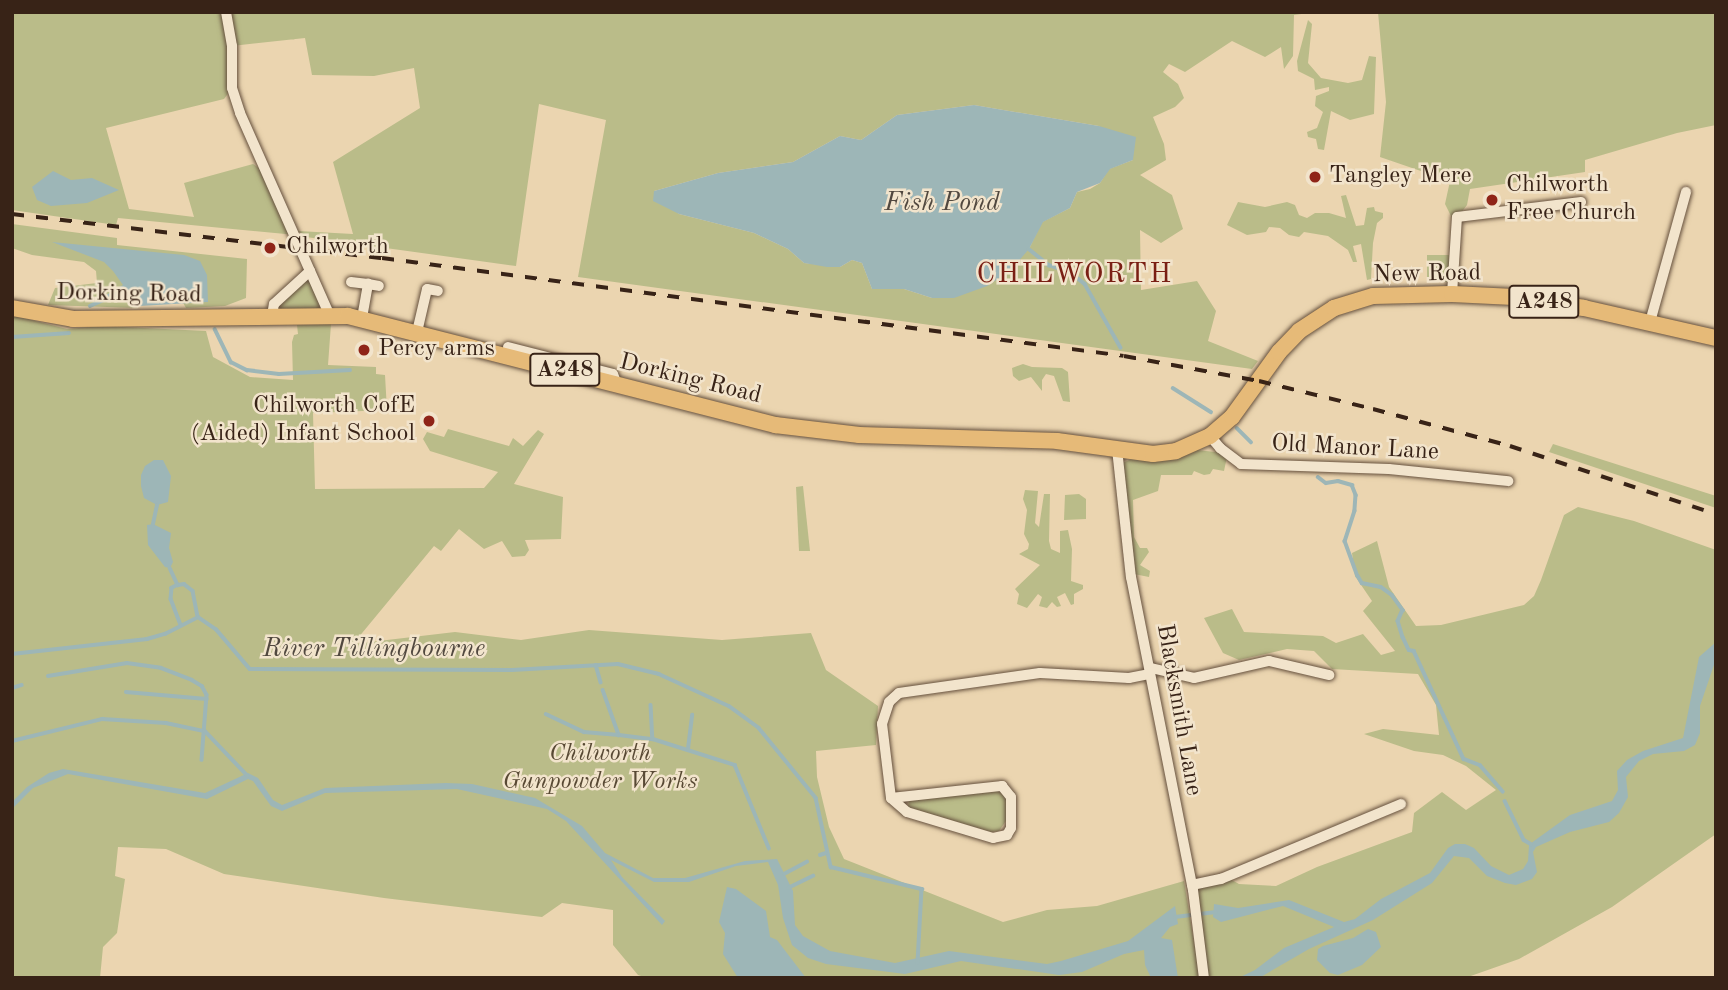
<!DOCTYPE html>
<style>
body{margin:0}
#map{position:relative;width:1728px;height:990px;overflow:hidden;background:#ebd5b0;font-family:"Old Standard TT",serif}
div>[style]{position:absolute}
.green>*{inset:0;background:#babc89;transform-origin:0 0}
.water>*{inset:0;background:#9db6b7}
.stream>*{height:3.5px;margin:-1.75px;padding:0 1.75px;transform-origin:1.75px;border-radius:1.75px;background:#9db6b7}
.roads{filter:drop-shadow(0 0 2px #65503d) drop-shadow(0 0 2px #65503d)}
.minor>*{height:10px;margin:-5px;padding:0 5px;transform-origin:5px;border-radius:5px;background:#f2e4cc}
.primary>*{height:16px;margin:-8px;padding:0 8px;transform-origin:8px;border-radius:8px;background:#e6ba78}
.rail>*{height:3.5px;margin-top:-1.75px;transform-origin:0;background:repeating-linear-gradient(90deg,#382317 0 12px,transparent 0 24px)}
.dots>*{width:19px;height:19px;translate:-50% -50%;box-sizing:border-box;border:4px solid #f2e4cc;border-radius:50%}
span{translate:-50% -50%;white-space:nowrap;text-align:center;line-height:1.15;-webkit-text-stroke:5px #f2e4cc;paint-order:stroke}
.shield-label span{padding:2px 5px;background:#f2e4cc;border:2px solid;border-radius:5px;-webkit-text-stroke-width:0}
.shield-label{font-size:23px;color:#382317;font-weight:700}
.poi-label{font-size:24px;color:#382317}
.left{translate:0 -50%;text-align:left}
.right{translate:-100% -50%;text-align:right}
.street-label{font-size:24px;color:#382317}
.park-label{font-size:24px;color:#584934;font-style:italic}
.water-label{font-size:26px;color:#51483f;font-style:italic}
.quarter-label{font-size:28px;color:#7a1f14;letter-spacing:2px}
.frame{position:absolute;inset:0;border:14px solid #382317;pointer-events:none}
</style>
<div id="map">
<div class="green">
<div style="clip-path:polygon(evenodd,12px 12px,1317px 12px,1294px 15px,1293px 56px,1284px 69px,1281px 47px,1265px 57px,1232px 41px,1185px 72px,1169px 64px,1163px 72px,1178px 84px,1184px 98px,1175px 107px,1153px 117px,1164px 144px,1166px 160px,1140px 175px,1172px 195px,1183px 229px,1161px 243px,1140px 230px,1141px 290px,1197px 281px,1216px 311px,1208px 341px,1258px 361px,1252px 369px,578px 277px,606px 120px,539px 104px,516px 266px,306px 237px,298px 231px,353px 234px,333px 162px,420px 108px,414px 68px,374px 76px,312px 75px,305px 38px,232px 46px,232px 88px,224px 99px,106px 128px,129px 209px,194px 217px,184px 183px,253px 164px,268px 174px,296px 235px,118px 218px,116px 225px,12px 210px,12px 12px,974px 105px,1099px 126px,1133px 160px,1109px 169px,1100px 183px,1090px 189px,1077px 192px,1070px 208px,1042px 222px,1029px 249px,932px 298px,904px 289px,872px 289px,862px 263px,852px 260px,840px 267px,804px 263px,788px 249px,754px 233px,679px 214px,654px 191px,718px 173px,793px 162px,840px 136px,861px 140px,897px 115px,974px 105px)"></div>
<div style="clip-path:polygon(1378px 12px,1716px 12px,1716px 125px,1677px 133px,1585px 160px,1585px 172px,1470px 189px,1467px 205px,1454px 222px,1445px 204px,1450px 181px,1380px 157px,1386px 102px)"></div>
<div style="clip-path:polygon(1308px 20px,1312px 24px,1308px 63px,1321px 78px,1348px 83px,1362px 80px,1369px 56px,1376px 57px,1374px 114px,1350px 120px,1331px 111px,1324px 150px,1318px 149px,1316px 139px,1308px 137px,1307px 132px,1317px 128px,1323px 112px,1315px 106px,1316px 96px,1329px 91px,1329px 87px,1315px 90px,1314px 79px,1298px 71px,1297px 61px)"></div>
<div style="clip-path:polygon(1346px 195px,1356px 226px,1364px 225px,1367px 208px,1374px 207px,1375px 211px,1383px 213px,1383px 218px,1377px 223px,1373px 243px,1371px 279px,1367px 280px,1361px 244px,1353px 246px,1357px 262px,1353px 262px,1348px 250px,1328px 236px,1304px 232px,1299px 237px,1289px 235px,1280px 228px,1269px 227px,1266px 232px,1247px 235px,1227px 225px,1238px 202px,1265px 207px,1287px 202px,1295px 205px,1299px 215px,1307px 218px,1315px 213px,1329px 213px,1346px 218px,1341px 196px)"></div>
<div style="clip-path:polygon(12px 224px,117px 238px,117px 245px,247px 259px,246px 298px,225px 306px,186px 308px,165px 270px,107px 295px,107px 299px,126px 295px,137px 308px,48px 305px,55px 288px,97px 283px,96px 271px,84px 262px,32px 255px,12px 248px)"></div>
<div style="left:1427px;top:255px;width:22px;height:27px"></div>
<div style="clip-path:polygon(306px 273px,329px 314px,272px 316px,274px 304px)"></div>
<div style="clip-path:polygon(12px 315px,67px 329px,102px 326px,206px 331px,213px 357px,250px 377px,293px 380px,292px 342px,294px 335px,298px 334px,297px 325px,331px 324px,328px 365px,376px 367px,376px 374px,385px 375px,387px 410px,313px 413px,315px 489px,484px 488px,498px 472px,430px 451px,423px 439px,427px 432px,444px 437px,448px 429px,509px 446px,513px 438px,523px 446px,538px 430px,544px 434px,514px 484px,563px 497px,561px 539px,525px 540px,529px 550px,525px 556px,512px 557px,502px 541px,484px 549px,459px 529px,441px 551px,434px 546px,353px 644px,455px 632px,521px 640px,589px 630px,722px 640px,811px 633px,826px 670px,878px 706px,876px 745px,816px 751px,817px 777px,829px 827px,844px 859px,1003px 922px,1047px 910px,1097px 906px,1184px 881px,1200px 978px,647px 978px,638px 975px,613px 945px,613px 910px,562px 903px,542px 917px,384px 898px,224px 874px,166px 849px,118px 847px,115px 876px,125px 879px,117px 933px,103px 947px,100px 978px,12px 978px)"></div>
<div style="clip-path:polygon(1023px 364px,1032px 367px,1062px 368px,1068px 372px,1070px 402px,1063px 401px,1054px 376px,1046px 374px,1042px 380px,1042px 391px,1031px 377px,1019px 381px,1013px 376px,1012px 368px)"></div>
<div style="clip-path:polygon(1553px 444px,1716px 496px,1716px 508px,1549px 452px)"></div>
<div style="clip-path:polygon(1219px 448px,1228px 452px,1224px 471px,1213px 469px,1210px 474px,1204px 475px,1194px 471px,1192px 475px,1161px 475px,1158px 491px,1133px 500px,1134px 537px,1140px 548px,1147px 548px,1149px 552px,1140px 565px,1150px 571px,1149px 577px,1134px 574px,1120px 464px,1134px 458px,1197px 450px,1215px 452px)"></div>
<div style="clip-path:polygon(803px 486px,810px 551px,799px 551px,796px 487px)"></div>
<div style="clip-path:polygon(1025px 490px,1038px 491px,1035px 523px,1039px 527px,1044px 494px,1050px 494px,1049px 541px,1051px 549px,1060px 553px,1060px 531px,1068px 530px,1072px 549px,1071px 581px,1083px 585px,1083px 589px,1074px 594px,1074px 604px,1071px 605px,1065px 593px,1057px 597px,1061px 606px,1057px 607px,1052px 602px,1047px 608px,1039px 606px,1042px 597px,1038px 594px,1027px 608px,1017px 604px,1019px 594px,1015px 589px,1040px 565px,1019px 554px,1028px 549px,1029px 544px,1024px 534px,1027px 510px,1023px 499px)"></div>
<div style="clip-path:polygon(1079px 494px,1086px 499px,1086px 519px,1064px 520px,1065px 495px)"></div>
<div style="clip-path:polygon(1578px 507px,1634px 521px,1716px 550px,1716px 834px,1612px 907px,1519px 959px,1465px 978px,1207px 978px,1196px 889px,1230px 879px,1239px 884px,1276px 886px,1317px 867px,1412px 832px,1414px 813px,1442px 792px,1466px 810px,1496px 790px,1466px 766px,1443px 755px,1414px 751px,1364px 734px,1383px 729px,1439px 735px,1436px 705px,1418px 674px,1332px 669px,1314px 651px,1287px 649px,1239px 660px,1223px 653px,1204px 618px,1232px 609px,1244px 632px,1323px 636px,1336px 643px,1363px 634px,1381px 655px,1395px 651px,1363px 611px,1372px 601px,1355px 576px,1352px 553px,1377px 541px,1389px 587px,1416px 626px,1441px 625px,1524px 605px,1534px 596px,1541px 580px,1564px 515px)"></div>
<div style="clip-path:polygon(996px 789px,1005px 795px,1008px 807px,1008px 818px,999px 831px,991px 832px,908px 807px,909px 801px)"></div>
</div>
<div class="water">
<div style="clip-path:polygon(974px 105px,1099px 126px,1136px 137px,1133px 160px,1110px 169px,1100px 183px,1077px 192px,1070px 208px,1043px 222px,1029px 249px,1010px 271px,987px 286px,954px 298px,932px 298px,904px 289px,872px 289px,862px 263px,852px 260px,840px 267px,827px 267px,804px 263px,788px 249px,754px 233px,679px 214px,653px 201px,654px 191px,718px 173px,793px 162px,840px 136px,861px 140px,897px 115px)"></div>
<div style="clip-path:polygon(53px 171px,71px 180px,92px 178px,119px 190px,87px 203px,51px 206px,37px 200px,32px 187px)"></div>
<div style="clip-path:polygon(52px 242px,184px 255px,200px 261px,207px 275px,208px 302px,139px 306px,126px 295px,106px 299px,106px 295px,123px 285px,113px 271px,104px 262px)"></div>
<div style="clip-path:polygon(154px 460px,163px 460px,171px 476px,168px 502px,157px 505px,144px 498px,141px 486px,141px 475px,145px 466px)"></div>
<div style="clip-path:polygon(153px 524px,171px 533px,169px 548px,173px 562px,170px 568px,165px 567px,148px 545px,147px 525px)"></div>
<div style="clip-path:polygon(1716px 642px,1716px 659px,1700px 706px,1700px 733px,1695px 745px,1684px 751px,1653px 754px,1639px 761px,1626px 777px,1628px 797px,1619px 813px,1609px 822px,1570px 832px,1536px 847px,1533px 852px,1537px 872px,1532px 879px,1516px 885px,1505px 883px,1487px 876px,1469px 858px,1454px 856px,1432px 883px,1373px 920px,1309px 949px,1259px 978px,1238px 978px,1255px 970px,1284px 948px,1334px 927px,1283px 906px,1221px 922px,1213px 917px,1214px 904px,1238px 908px,1289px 900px,1344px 922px,1355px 919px,1381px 899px,1430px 873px,1448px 848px,1455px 844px,1465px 844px,1474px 848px,1491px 866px,1509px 875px,1523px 869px,1528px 861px,1529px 845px,1534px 841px,1570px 815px,1612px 801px,1618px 790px,1617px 771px,1627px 760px,1643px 751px,1683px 738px,1699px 657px)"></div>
<div style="clip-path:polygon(63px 769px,205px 793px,248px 773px,258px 778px,273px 800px,282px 805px,325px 788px,446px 783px,472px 784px,535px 798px,582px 826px,605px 853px,653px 878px,685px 878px,745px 861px,777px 859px,793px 891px,795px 925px,803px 936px,830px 951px,895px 963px,949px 951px,1047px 964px,1061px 961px,1128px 941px,1175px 906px,1178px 924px,1170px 927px,1161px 938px,1172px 940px,1178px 978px,1151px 978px,1145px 965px,1144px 950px,1124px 954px,1082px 972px,1059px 975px,961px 961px,905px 974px,826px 964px,808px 958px,792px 945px,783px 918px,778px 885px,768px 862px,736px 866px,689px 882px,654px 882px,611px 860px,622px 877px,665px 921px,662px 925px,566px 821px,547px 809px,457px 789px,325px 793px,282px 811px,271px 806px,253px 781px,248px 779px,207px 799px,68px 774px,33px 788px,12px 809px,12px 802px,27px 787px,49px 773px)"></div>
<div style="clip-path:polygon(727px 887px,736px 889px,766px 911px,770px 937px,777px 940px,806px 978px,738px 978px,723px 954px,725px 933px,719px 922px)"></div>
<div style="clip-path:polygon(1368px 929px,1376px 932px,1381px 947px,1362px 965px,1338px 975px,1330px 973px,1317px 960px,1318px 949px,1323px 946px,1353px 938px)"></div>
</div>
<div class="stream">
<div style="left:1029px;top:249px;width:26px;rotate:39deg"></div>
<div style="left:1049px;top:265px;width:23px;rotate:20deg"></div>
<div style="left:1071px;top:273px;width:18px;rotate:38deg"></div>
<div style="left:1085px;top:284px;width:73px;rotate:60.6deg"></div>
<div style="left:90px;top:306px;width:17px;rotate:-24deg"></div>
<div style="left:215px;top:329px;width:37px;rotate:64deg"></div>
<div style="left:231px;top:362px;width:18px;rotate:27deg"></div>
<div style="left:247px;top:370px;width:32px;rotate:7deg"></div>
<div style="left:279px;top:374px;width:71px;rotate:-3.2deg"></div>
<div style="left:12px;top:337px;width:57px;rotate:-4deg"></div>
<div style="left:1173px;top:388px;width:45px;rotate:32.3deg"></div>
<div style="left:1237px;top:428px;width:20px;rotate:45deg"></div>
<div style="left:1318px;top:477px;width:10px;rotate:37deg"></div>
<div style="left:1326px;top:483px;width:12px;rotate:-9deg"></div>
<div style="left:1338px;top:481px;width:15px;rotate:16deg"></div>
<div style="left:1352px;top:485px;width:11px;rotate:68deg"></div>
<div style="left:1356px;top:495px;width:16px;rotate:94deg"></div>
<div style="left:1355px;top:511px;width:32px;rotate:108deg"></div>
<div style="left:1345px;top:541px;width:37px;rotate:70deg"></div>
<div style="left:1358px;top:576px;width:8px;rotate:60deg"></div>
<div style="left:1362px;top:583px;width:19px;rotate:12deg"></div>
<div style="left:1381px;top:587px;width:14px;rotate:36deg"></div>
<div style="left:1392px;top:595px;width:19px;rotate:54deg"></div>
<div style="left:1403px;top:610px;width:12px;rotate:114deg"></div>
<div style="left:1398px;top:621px;width:17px;rotate:73deg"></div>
<div style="left:1403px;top:637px;width:14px;rotate:65deg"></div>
<div style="left:1409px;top:650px;width:5px;rotate:11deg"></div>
<div style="left:1414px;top:651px;width:119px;rotate:65.2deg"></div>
<div style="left:1464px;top:759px;width:17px;rotate:21deg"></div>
<div style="left:1480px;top:765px;width:35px;rotate:49deg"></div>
<div style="left:153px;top:524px;width:19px;rotate:-78deg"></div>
<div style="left:170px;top:568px;width:19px;rotate:65deg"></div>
<div style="left:178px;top:585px;width:6px;rotate:-9deg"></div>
<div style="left:184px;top:584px;width:11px;rotate:38deg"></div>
<div style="left:193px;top:591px;width:26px;rotate:79deg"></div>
<div style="left:178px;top:585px;width:7px;rotate:153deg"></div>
<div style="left:172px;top:588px;width:11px;rotate:95deg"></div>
<div style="left:171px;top:599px;width:28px;rotate:69deg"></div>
<div style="left:12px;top:654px;width:136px;rotate:-6.3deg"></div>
<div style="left:147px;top:639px;width:19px;rotate:-16deg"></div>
<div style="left:165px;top:634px;width:37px;rotate:-27deg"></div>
<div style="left:198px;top:617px;width:22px;rotate:34deg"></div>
<div style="left:216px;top:629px;width:52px;rotate:49.6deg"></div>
<div style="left:250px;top:669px;width:262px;rotate:0.2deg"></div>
<div style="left:512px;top:670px;width:106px;rotate:-3.2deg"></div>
<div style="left:618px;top:664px;width:42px;rotate:13.7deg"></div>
<div style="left:659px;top:674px;width:77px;rotate:24.6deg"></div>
<div style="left:729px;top:706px;width:37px;rotate:36deg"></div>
<div style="left:759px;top:728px;width:90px;rotate:50.8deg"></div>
<div style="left:816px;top:798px;width:71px;rotate:77.7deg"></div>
<div style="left:831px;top:867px;width:94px;rotate:13.6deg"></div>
<div style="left:922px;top:889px;width:74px;rotate:93.1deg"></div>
<div style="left:596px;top:665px;width:18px;rotate:74deg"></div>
<div style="left:48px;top:676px;width:80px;rotate:-9.3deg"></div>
<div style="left:127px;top:663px;width:34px;rotate:8deg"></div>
<div style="left:161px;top:668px;width:33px;rotate:21deg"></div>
<div style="left:192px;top:680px;width:12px;rotate:31deg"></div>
<div style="left:202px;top:686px;width:10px;rotate:61deg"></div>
<div style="left:207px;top:695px;width:65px;rotate:94.4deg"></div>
<div style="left:12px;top:688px;width:10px;rotate:-17deg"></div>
<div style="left:603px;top:690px;width:48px;rotate:70.4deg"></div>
<div style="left:619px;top:735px;width:34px;rotate:7deg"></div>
<div style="left:653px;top:739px;width:86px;rotate:17.6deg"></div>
<div style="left:735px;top:765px;width:90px;rotate:67.7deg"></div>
<div style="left:126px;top:692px;width:81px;rotate:4.9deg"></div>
<div style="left:651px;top:705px;width:34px;rotate:87deg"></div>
<div style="left:546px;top:714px;width:42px;rotate:25.3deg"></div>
<div style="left:584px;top:732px;width:35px;rotate:5deg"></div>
<div style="left:12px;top:741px;width:93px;rotate:-13.7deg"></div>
<div style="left:102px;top:719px;width:64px;rotate:3.6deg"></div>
<div style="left:166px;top:723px;width:40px;rotate:12deg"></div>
<div style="left:205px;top:731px;width:62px;rotate:46.3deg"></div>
<div style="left:688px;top:749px;width:34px;rotate:-83deg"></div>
<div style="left:1505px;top:801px;width:43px;rotate:64deg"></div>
<div style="left:1524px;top:840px;width:8px;rotate:30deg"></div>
<div style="left:820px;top:855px;width:6px;rotate:-18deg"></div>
<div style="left:784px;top:874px;width:26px;rotate:-28deg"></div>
<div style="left:788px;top:888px;width:28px;rotate:-26deg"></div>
<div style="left:1175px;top:917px;width:41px;rotate:-7deg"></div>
</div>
<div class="roads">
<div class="minor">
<div style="left:226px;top:12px;width:35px;rotate:80deg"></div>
<div style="left:232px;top:46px;width:42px;rotate:90deg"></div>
<div style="left:232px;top:88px;width:26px;rotate:72deg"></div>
<div style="left:240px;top:113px;width:220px;rotate:66.1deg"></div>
<div style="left:351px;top:282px;width:17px;rotate:7deg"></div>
<div style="left:1452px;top:294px;width:77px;rotate:-86.3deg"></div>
<div style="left:1457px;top:217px;width:125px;rotate:-6.9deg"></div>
<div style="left:272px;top:316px;width:12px;rotate:-81deg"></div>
<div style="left:274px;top:304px;width:49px;rotate:-42.5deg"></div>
<div style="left:362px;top:318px;width:35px;rotate:-80deg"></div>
<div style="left:368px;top:284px;width:11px;rotate:10deg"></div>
<div style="left:1650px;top:322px;width:135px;rotate:-74.5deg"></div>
<div style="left:417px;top:332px;width:44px;rotate:-76.9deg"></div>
<div style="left:427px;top:289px;width:11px;rotate:10deg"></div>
<div style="left:508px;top:347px;width:108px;rotate:14.4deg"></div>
<div style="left:613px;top:374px;width:12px;rotate:70deg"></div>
<div style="left:1210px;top:436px;width:16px;rotate:50deg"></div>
<div style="left:1220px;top:448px;width:26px;rotate:37deg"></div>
<div style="left:1241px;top:464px;width:148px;rotate:1.9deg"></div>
<div style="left:1389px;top:469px;width:120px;rotate:5.8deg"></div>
<div style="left:1117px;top:449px;width:129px;rotate:83.8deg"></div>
<div style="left:1131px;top:577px;width:319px;rotate:78.8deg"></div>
<div style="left:1193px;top:890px;width:89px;rotate:82.9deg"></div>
<div style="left:1151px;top:668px;width:44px;rotate:13.1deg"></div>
<div style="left:1194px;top:678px;width:77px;rotate:-12.8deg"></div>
<div style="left:1269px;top:661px;width:62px;rotate:13.1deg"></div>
<div style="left:891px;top:798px;width:112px;rotate:-6.2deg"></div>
<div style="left:1002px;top:786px;width:14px;rotate:51deg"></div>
<div style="left:1011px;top:797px;width:31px;rotate:90deg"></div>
<div style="left:1011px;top:828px;width:8px;rotate:120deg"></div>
<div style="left:1007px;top:835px;width:14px;rotate:168deg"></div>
<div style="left:993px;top:838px;width:90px;rotate:-163.2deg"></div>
<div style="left:907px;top:812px;width:21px;rotate:-139deg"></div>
<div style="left:891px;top:798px;width:75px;rotate:-96.9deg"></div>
<div style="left:882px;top:724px;width:23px;rotate:-72deg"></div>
<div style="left:889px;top:702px;width:13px;rotate:-42deg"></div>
<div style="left:899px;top:693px;width:142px;rotate:-8.1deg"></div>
<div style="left:1040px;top:673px;width:89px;rotate:3.2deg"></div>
<div style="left:1129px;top:678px;width:20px;rotate:-11deg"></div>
<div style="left:1192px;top:885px;width:30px;rotate:-12deg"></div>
<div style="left:1221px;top:879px;width:195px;rotate:-22.6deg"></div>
</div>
<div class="primary">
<div style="left:12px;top:308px;width:62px;rotate:10.2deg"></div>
<div style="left:73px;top:319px;width:275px;rotate:-0.6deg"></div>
<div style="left:348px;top:316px;width:441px;rotate:14.3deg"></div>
<div style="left:775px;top:425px;width:85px;rotate:6.8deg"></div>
<div style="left:859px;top:435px;width:198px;rotate:1.7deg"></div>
<div style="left:1057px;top:441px;width:97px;rotate:7.7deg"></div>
<div style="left:1153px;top:454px;width:23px;rotate:-7deg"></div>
<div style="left:1176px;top:451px;width:37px;rotate:-24deg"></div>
<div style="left:1210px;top:436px;width:29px;rotate:-41deg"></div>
<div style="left:1232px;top:417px;width:80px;rotate:-54.1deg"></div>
<div style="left:1279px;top:352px;width:29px;rotate:-46deg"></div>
<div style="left:1299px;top:331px;width:42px;rotate:-33.3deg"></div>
<div style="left:1334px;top:308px;width:41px;rotate:-17.1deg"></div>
<div style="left:1373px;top:296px;width:79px;rotate:-1.5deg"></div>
<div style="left:1452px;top:294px;width:62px;rotate:2.8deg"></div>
<div style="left:1514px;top:297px;width:71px;rotate:8.9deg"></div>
<div style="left:1584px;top:308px;width:135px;rotate:12.8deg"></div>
</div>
</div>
<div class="rail">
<div style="left:12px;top:214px;width:373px;rotate:6.8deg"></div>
<div style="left:382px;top:258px;width:748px;rotate:7.52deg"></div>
<div style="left:1124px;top:356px;width:137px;rotate:10.5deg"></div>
<div style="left:1259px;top:381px;width:117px;rotate:13.8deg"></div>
<div style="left:1373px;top:409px;width:142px;rotate:15.1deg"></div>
<div style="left:1510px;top:446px;width:217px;rotate:18.3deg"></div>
</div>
<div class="dots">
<div style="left:1315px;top:177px;background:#8f2418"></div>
<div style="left:1492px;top:200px;background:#8f2418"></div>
<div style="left:270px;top:248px;background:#8f2418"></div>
<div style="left:364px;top:350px;background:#8f2418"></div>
<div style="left:429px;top:421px;background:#8f2418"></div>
</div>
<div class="shield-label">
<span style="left:1544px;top:302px">A248</span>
<span style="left:565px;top:370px">A248</span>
</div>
<div class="poi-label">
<span class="left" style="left:1329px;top:177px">Tangley Mere</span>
<span class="left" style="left:1506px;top:200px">Chilworth<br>Free Church</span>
<span class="left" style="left:286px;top:248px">Chilworth</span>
<span class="left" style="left:378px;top:350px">Percy arms</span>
<span class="right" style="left:415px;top:421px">Chilworth CofE<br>(Aided) Infant School</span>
</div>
<div class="street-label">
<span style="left:1427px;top:275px;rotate:-1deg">New Road</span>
<span style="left:129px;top:295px;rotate:1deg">Dorking Road</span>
<span style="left:690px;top:380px;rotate:14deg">Dorking Road</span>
<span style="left:1355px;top:449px;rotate:3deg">Old Manor Lane</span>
<span style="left:1178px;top:710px;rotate:80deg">Blacksmith Lane</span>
</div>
<div class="park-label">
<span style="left:600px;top:769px">Chilworth<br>Gunpowder Works</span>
</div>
<div class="water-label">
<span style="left:942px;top:204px">Fish Pond</span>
<span style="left:374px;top:650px">River Tillingbourne</span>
</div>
<div class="quarter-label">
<span style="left:1075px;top:275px">CHILWORTH</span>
</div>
<div class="frame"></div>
</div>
